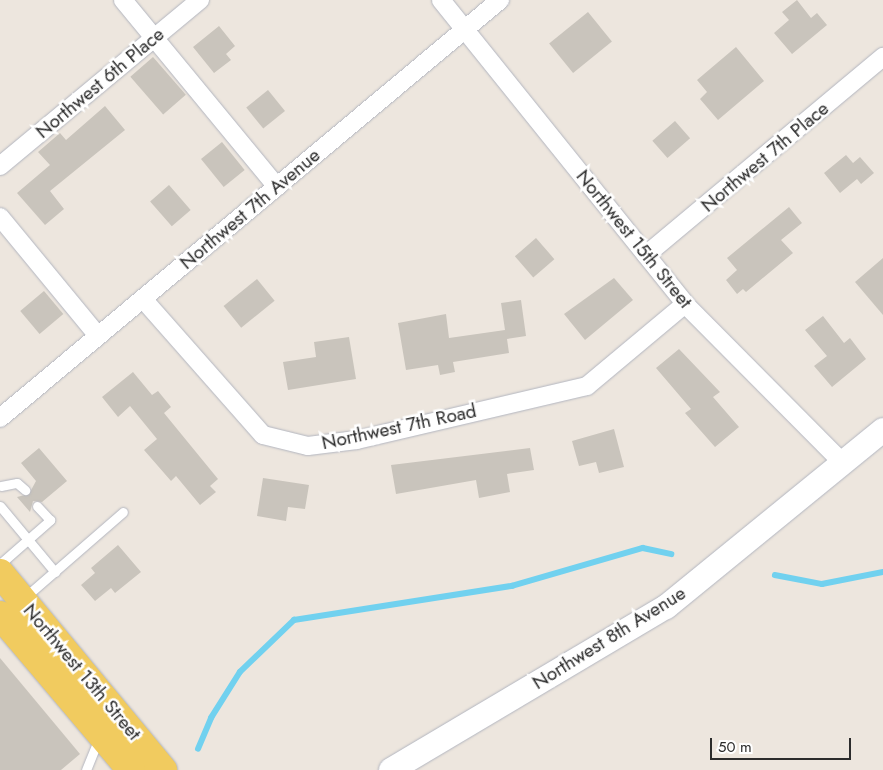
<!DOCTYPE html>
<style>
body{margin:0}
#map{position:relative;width:883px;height:770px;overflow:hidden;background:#ede6de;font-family:Jost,sans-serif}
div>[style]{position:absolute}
.stream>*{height:5.5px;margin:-2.75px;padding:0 2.75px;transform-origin:2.75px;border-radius:2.75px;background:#71d1ef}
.building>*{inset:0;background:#c9c4bc;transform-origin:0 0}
.roads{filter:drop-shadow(0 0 1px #b2b5bf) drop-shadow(0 0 1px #b2b5bf)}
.lane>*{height:9px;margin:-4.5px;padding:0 4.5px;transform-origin:4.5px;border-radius:4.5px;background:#fff}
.street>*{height:18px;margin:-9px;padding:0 9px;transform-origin:9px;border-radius:9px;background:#fff}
.secondary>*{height:24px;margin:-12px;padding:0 12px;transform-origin:12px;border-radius:12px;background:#fff}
.primary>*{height:28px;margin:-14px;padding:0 14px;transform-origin:14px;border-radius:14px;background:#f1cb5f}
span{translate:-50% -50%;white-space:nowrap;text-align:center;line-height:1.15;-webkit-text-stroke:5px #fff;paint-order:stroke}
.street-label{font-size:19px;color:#2c2c2c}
.scale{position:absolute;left:710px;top:738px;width:141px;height:22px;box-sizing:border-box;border:2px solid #2c2c2c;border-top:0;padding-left:6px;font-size:15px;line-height:18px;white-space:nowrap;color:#2c2c2c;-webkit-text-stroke:4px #fff;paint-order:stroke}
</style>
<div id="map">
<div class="stream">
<div style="left:775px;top:575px;width:48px;rotate:10.8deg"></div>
<div style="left:822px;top:584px;width:62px;rotate:-11.1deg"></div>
<div style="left:198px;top:749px;width:34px;rotate:-67deg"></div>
<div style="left:211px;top:718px;width:54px;rotate:-57.8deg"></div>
<div style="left:240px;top:672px;width:75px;rotate:-43.9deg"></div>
<div style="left:294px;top:620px;width:221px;rotate:-8.9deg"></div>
<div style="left:512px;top:586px;width:136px;rotate:-16.2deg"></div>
<div style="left:643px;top:548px;width:29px;rotate:12deg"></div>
</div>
<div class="building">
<div style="clip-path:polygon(797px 0,811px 18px,817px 13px,827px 25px,792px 54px,774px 33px,789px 20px,782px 12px)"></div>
<div style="left:588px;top:12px;width:38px;height:50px;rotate:51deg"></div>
<div style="clip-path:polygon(219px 26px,235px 46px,226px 54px,231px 60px,214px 73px,193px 47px)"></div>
<div style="clip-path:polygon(736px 47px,764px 81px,718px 120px,700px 99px,707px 92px,697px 80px)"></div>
<div style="left:153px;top:57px;width:50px;height:30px;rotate:49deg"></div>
<div style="left:268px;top:90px;width:27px;height:28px;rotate:51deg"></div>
<div style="clip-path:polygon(105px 106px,125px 130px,50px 191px,64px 209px,45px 225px,17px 193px,50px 165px,38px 152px,60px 133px,66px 140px)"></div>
<div style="left:675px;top:121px;width:23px;height:30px;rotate:49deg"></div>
<div style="left:222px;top:142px;width:36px;height:27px;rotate:51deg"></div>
<div style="clip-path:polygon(846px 155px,853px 163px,860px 157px,874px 173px,861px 184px,857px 179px,840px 193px,824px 173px)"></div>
<div style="left:169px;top:185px;width:33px;height:25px;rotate:49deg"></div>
<div style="clip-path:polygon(789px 207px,802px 223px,781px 240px,793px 253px,746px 292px,743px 289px,737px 294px,726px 280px,737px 270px,727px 258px)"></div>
<div style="left:536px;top:238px;width:28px;height:28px;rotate:49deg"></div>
<div style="clip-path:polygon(883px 258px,883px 315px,855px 282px)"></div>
<div style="clip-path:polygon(614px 278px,633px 300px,585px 340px,564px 314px)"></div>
<div style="left:257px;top:279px;width:28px;height:43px;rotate:51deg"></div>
<div style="left:44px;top:291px;width:30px;height:31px;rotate:50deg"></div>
<div style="clip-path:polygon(521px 300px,526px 336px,507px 339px,509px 353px,453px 362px,455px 372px,440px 375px,438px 365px,406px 370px,398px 323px,446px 314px,449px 338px,505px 330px,501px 303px)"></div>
<div style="clip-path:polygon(823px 316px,844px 343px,850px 338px,866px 359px,832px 387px,814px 366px,827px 356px,805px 330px)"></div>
<div style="clip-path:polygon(349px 337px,356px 379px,288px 390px,283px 362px,316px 357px,314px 342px)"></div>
<div style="clip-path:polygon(679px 349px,720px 392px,713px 397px,739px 427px,715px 447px,685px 413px,691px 409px,656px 368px)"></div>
<div style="clip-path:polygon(133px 372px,152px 395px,158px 391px,171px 407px,164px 413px,218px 479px,210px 486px,216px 492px,200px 505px,176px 476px,171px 481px,144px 450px,157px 439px,130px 406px,118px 417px,102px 397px)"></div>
<div style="clip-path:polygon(614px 429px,624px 467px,599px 473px,596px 462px,579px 466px,572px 441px)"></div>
<div style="clip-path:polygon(39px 448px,67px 481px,42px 502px,33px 501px,30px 512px,17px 497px,29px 494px,36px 481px,21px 463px)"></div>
<div style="clip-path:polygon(530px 448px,534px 470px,507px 474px,510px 492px,479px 498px,476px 480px,396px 494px,391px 465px)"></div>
<div style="clip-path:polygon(263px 478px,309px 485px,305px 509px,288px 507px,286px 521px,257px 516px)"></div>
<div style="clip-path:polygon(118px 545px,141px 572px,115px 593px,111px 588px,95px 601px,81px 585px,95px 573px,91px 568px)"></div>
<div style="clip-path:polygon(0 658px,80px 754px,61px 770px,0 770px)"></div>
</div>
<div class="roads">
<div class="lane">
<div style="left:1px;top:486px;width:16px;rotate:-11deg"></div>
<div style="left:17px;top:483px;width:11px;rotate:41deg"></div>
<div style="left:0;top:506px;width:86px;rotate:50.2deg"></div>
<div style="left:0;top:564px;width:67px;rotate:-41.3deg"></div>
<div style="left:50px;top:520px;width:19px;rotate:-133deg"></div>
<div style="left:24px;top:598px;width:131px;rotate:-41deg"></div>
<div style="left:86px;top:770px;width:32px;rotate:-68deg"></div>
</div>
<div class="street">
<div style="left:123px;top:0;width:242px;rotate:50.5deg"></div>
<div style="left:441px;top:0;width:390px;rotate:51.2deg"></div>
<div style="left:685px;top:304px;width:224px;rotate:45.2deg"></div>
<div style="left:0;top:166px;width:260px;rotate:-39.7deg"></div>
<div style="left:0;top:217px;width:154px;rotate:50.5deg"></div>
<div style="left:646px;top:255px;width:309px;rotate:-39.9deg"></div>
<div style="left:143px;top:299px;width:181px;rotate:48.6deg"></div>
<div style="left:263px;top:435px;width:46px;rotate:13.7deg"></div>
<div style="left:308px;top:446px;width:49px;rotate:-7deg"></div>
<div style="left:357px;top:440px;width:236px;rotate:-13.2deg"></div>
<div style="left:587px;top:386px;width:128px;rotate:-39.9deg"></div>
<div style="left:0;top:418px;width:652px;rotate:-39.9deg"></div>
</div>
<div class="secondary">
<div style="left:391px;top:770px;width:320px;rotate:-30.7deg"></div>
<div style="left:666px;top:607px;width:280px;rotate:-39.2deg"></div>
</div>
<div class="primary">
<div style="left:0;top:573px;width:256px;rotate:50.4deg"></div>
<div style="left:0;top:615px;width:203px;rotate:49.8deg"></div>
</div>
</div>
<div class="street-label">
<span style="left:100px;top:83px;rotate:-40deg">Northwest 6th Place</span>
<span style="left:765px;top:157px;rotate:-40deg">Northwest 7th Place</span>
<span style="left:250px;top:209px;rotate:-40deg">Northwest 7th Avenue</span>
<span style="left:634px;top:239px;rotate:51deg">Northwest 15th Street</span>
<span style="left:399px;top:427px;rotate:-12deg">Northwest 7th Road</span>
<span style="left:609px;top:638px;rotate:-32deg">Northwest 8th Avenue</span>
<span style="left:82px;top:672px;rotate:50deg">Northwest 13th Street</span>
</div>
<div class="scale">50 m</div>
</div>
